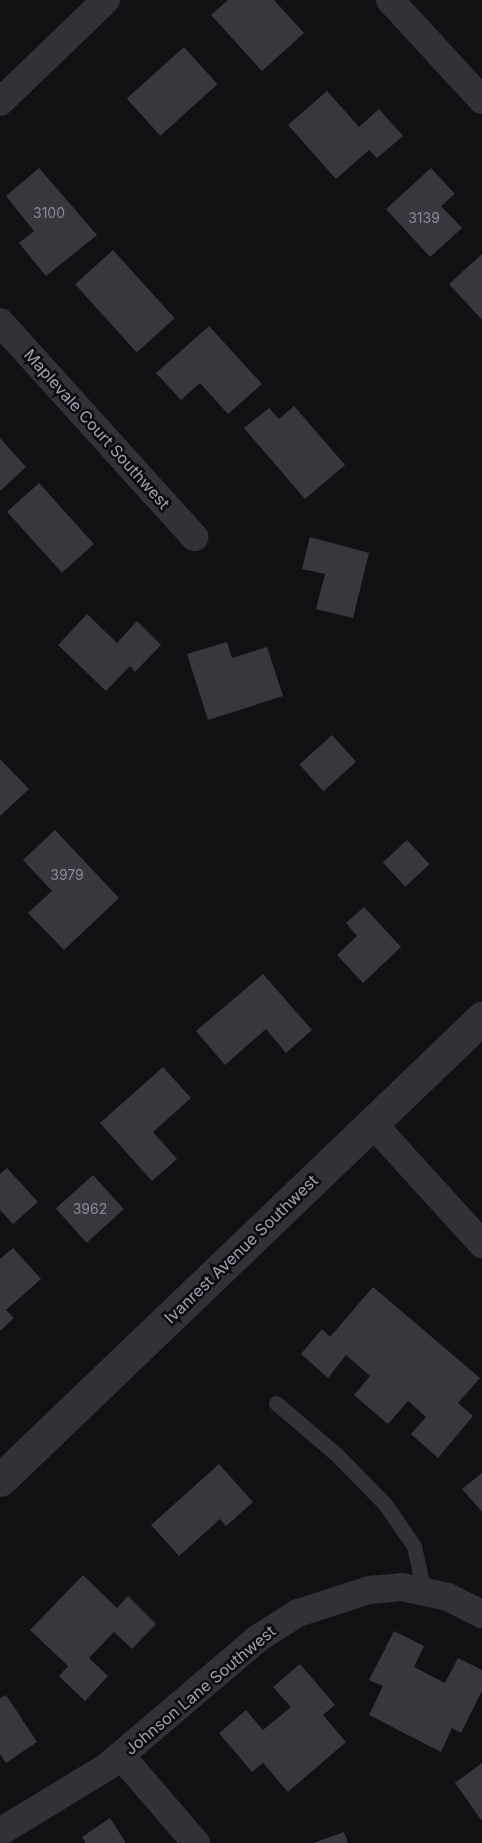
<!DOCTYPE html>
<style>
body{margin:0}
#map{position:relative;width:482px;height:1843px;overflow:hidden;background:#111012;font-family:Inter,sans-serif}
div>[style]{position:absolute}
.building>*{inset:0;background:#38373d;transform-origin:0 0}
.service>*{height:15px;margin:-7.5px;padding:0 7.5px;transform-origin:7.5px;border-radius:7.5px;background:#313137}
.minor>*{height:28px;margin:-14px;padding:0 14px;transform-origin:14px;border-radius:14px;background:#313137}
.tertiary>*{height:33px;margin:-16.5px;padding:0 16.5px;transform-origin:16.5px;border-radius:16.5px;background:#313137}
span{translate:-50% -50%;white-space:nowrap;text-align:center;line-height:1.15;-webkit-text-stroke:5px #0c0b0d;paint-order:stroke}
.number-label{font-size:14px;color:#868896}
.number-label span{-webkit-text-stroke-width:0}
.street-label{font-size:16px;color:#a0a3b4}
</style>
<div id="map">
<div class="building">
<div style="clip-path:polygon(228px 0,274px 0,304px 33px,262px 71px,211px 15px)"></div>
<div style="left:184px;top:47px;width:50px;height:77px;rotate:48deg"></div>
<div style="clip-path:polygon(327px 91px,359px 127px,379px 109px,403px 136px,377px 158px,369px 150px,336px 179px,288px 125px)"></div>
<div style="clip-path:polygon(39px 168px,97px 235px,46px 276px,19px 243px,34px 231px,6px 196px)"></div>
<div style="clip-path:polygon(431px 168px,455px 194px,441px 206px,462px 228px,430px 257px,386px 209px)"></div>
<div style="left:113px;top:250px;width:92px;height:51px;rotate:48deg"></div>
<div style="clip-path:polygon(482px 254px,482px 320px,449px 284px)"></div>
<div style="clip-path:polygon(209px 326px,262px 384px,228px 414px,200px 383px,181px 400px,156px 373px)"></div>
<div style="clip-path:polygon(294px 406px,345px 465px,305px 499px,244px 428px,269px 408px,279px 419px)"></div>
<div style="clip-path:polygon(0 438px,26px 467px,0 491px)"></div>
<div style="left:39px;top:483px;width:82px;height:43px;rotate:48deg"></div>
<div style="clip-path:polygon(310px 537px,369px 553px,353px 618px,316px 609px,325px 574px,302px 569px)"></div>
<div style="clip-path:polygon(87px 614px,117px 643px,137px 621px,161px 645px,135px 672px,130px 666px,106px 691px,58px 645px)"></div>
<div style="clip-path:polygon(227px 642px,232px 658px,267px 647px,283px 696px,208px 720px,187px 654px)"></div>
<div style="left:332px;top:735px;width:36px;height:44px;rotate:48deg"></div>
<div style="clip-path:polygon(0 759px,29px 789px,0 816px)"></div>
<div style="clip-path:polygon(55px 830px,119px 898px,64px 950px,28px 913px,52px 891px,23px 860px)"></div>
<div style="left:407px;top:840px;width:33px;height:33px;rotate:47deg"></div>
<div style="clip-path:polygon(364px 907px,401px 947px,363px 983px,337px 955px,357px 936px,346px 923px)"></div>
<div style="clip-path:polygon(263px 974px,312px 1030px,286px 1053px,266px 1029px,225px 1065px,196px 1031px)"></div>
<div style="clip-path:polygon(163px 1067px,191px 1098px,153px 1132px,177px 1159px,152px 1181px,100px 1123px)"></div>
<div style="clip-path:polygon(7px 1168px,38px 1202px,13px 1224px,0 1210px,0 1174px)"></div>
<div style="left:93px;top:1175px;width:46px;height:50px;rotate:48deg"></div>
<div style="clip-path:polygon(13px 1248px,41px 1279px,6px 1310px,14px 1318px,0 1331px,0 1259px)"></div>
<div style="clip-path:polygon(373px 1287px,480px 1378px,458px 1403px,473px 1416px,438px 1458px,411px 1434px,426px 1417px,408px 1401px,388px 1424px,354px 1395px,370px 1376px,346px 1355px,328px 1378px,301px 1354px,322px 1329px,330px 1337px)"></div>
<div style="clip-path:polygon(219px 1464px,253px 1502px,226px 1526px,220px 1519px,179px 1556px,151px 1525px)"></div>
<div style="clip-path:polygon(482px 1473px,482px 1512px,462px 1489px)"></div>
<div style="clip-path:polygon(83px 1575px,117px 1608px,128px 1596px,156px 1624px,132px 1649px,114px 1632px,89px 1658px,108px 1676px,85px 1701px,59px 1676px,68px 1666px,30px 1630px)"></div>
<div style="clip-path:polygon(394px 1631px,424px 1646px,414px 1667px,445px 1683px,458px 1658px,482px 1670px,482px 1691px,461px 1733px,452px 1728px,441px 1752px,369px 1715px,383px 1686px,369px 1680px)"></div>
<div style="clip-path:polygon(300px 1664px,335px 1705px,323px 1715px,346px 1742px,288px 1792px,263px 1763px,252px 1772px,219px 1733px,246px 1710px,263px 1730px,291px 1707px,273px 1687px)"></div>
<div style="clip-path:polygon(6px 1695px,37px 1742px,6px 1763px,0 1754px,0 1698px)"></div>
<div style="clip-path:polygon(482px 1763px,482px 1821px,455px 1783px)"></div>
<div style="clip-path:polygon(110px 1818px,126px 1843px,86px 1843px,82px 1837px)"></div>
<div style="clip-path:polygon(344px 1832px,348px 1843px,313px 1843px)"></div>
</div>
<div class="service">
<div style="left:276px;top:1403px;width:79px;rotate:40.4deg"></div>
<div style="left:336px;top:1454px;width:70px;rotate:45.6deg"></div>
<div style="left:385px;top:1504px;width:51px;rotate:55.4deg"></div>
<div style="left:414px;top:1546px;width:43px;rotate:77.9deg"></div>
</div>
<div class="minor">
<div style="left:390px;top:0;width:136px;rotate:47.4deg"></div>
<div style="left:0;top:102px;width:147px;rotate:-43.9deg"></div>
<div style="left:0;top:322px;width:290px;rotate:47.9deg"></div>
<div style="left:372px;top:1123px;width:164px;rotate:47.7deg"></div>
<div style="left:121px;top:1756px;width:115px;rotate:49.2deg"></div>
<div style="left:0;top:1832px;width:127px;rotate:-31.4deg"></div>
<div style="left:108px;top:1766px;width:196px;rotate:-40.4deg"></div>
<div style="left:257px;top:1639px;width:49px;rotate:-32.4deg"></div>
<div style="left:298px;top:1613px;width:75px;rotate:-17.9deg"></div>
<div style="left:369px;top:1590px;width:33px;rotate:-5deg"></div>
<div style="left:402px;top:1587px;width:47px;rotate:12.3deg"></div>
<div style="left:448px;top:1597px;width:38px;rotate:27deg"></div>
</div>
<div class="tertiary">
<div style="left:0;top:1480px;width:668px;rotate:-43.79deg"></div>
</div>
<div class="number-label">
<span style="left:49px;top:213px">3100</span>
<span style="left:424px;top:218px">3139</span>
<span style="left:67px;top:875px">3979</span>
<span style="left:90px;top:1209px">3962</span>
</div>
<div class="street-label">
<span style="left:97px;top:429px;rotate:48deg">Maplevale Court Southwest</span>
<span style="left:241px;top:1249px;rotate:-44deg">Ivanrest Avenue Southwest</span>
<span style="left:200px;top:1690px;rotate:-40deg">Johnson Lane Southwest</span>
</div>
</div>
